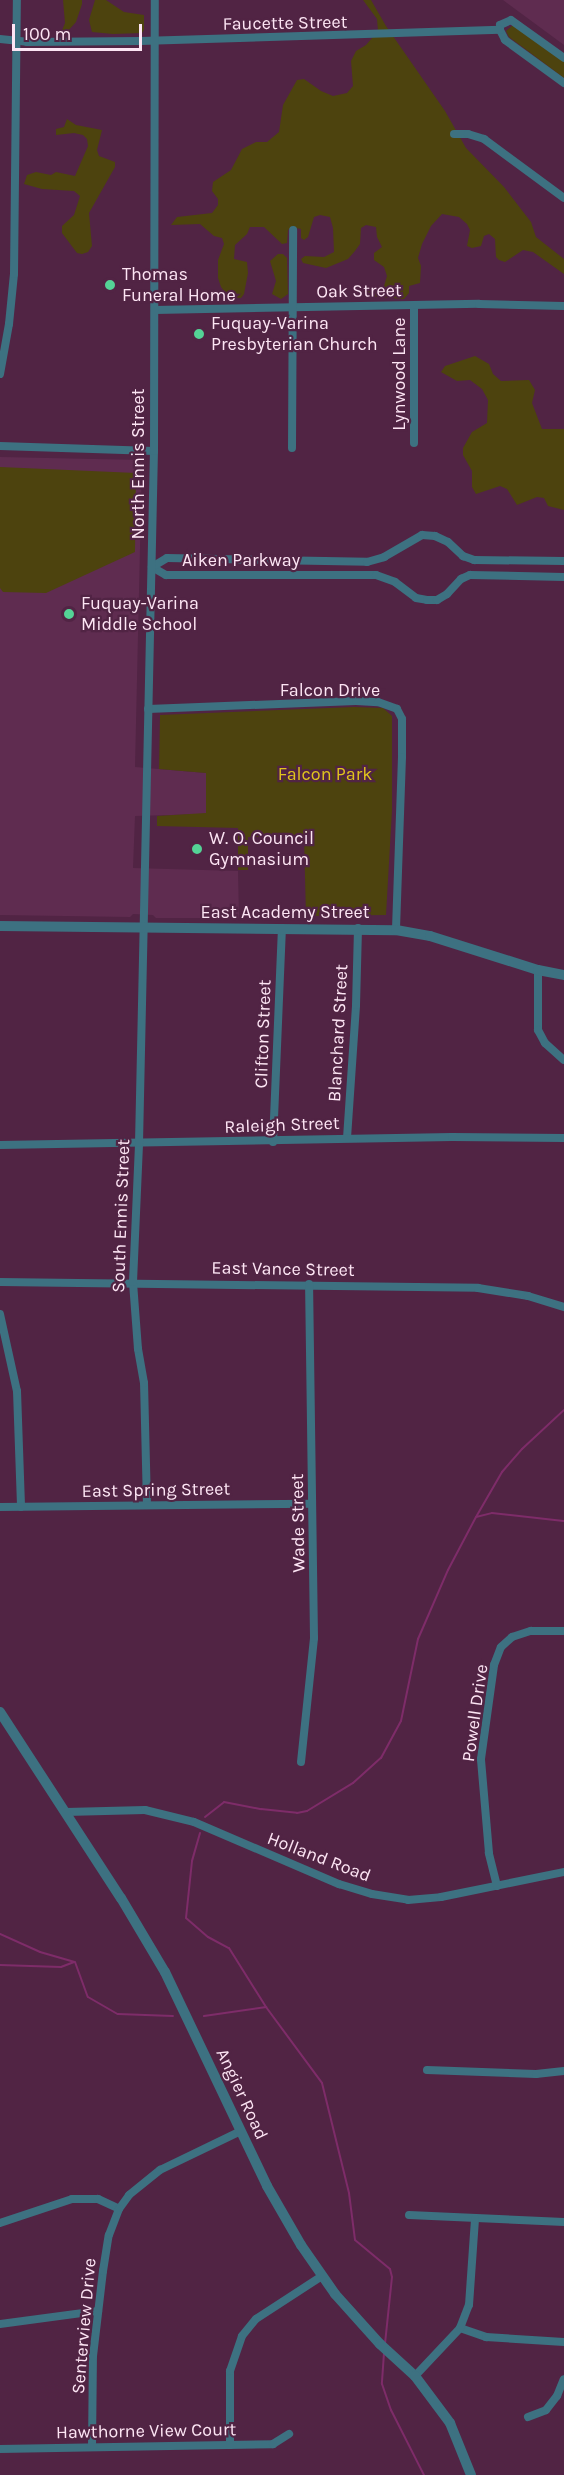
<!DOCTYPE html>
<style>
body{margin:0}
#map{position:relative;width:564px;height:2475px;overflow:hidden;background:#512444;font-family:Karla,sans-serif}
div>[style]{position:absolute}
.built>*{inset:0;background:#5f2c50}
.green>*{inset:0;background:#4d430e}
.stream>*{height:2px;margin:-1px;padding:0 1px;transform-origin:1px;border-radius:1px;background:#7e2c69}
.minor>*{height:8px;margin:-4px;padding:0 4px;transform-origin:4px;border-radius:4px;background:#3d7181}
.tertiary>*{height:10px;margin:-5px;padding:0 5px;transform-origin:5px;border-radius:5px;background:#3d7181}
.dots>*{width:16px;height:16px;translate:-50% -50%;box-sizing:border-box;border:3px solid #512444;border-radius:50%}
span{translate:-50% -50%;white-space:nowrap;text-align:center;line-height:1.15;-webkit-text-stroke:4.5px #512444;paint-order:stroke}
.street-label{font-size:18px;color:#fde5f4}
.poi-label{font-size:18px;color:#fde5f4}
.left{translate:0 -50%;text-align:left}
.park-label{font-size:18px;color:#e0c51d}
.scale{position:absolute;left:12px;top:24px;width:130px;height:27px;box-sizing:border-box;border:3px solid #fde5f4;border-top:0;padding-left:8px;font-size:18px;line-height:21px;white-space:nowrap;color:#fde5f4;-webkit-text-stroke:4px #512444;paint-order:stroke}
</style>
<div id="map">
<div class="built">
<div style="clip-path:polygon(503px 0,564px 0,564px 45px)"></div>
<div style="clip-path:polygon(0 457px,142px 460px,135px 767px,206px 773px,206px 814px,135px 816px,133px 868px,238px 871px,239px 918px,156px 918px,153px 915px,133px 914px,130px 917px,0 915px)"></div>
</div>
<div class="green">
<div style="clip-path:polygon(63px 0,82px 0,82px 4px,76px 22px,66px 33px,61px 33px,65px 23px)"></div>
<div style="clip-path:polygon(95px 0,106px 0,124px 12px,144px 15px,144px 30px,142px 33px,113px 34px,92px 32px,89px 20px)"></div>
<div style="clip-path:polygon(363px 0,371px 0,386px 26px,445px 111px,466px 148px,504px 187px,531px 222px,536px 237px,564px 259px,564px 274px,533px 252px,523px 250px,505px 262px,499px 260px,496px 257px,495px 239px,489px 234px,484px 236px,481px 246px,472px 248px,467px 246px,470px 230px,467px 224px,459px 217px,442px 214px,431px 226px,422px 244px,418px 258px,421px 266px,420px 283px,409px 286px,409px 293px,404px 299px,368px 296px,361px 290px,362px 286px,384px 286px,387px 276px,384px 267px,374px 260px,374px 253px,382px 247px,377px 237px,376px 227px,366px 225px,361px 228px,360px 244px,355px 251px,348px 259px,326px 268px,303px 263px,301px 259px,305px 256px,324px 257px,334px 252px,333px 228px,330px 217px,320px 215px,314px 217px,308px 237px,304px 240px,301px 238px,301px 229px,291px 227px,288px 230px,287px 243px,282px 244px,264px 227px,250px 227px,247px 234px,235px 245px,234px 259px,247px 262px,248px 273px,244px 294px,241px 298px,235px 298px,228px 296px,221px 287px,218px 278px,218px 260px,224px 244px,222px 238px,214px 236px,200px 224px,171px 225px,177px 217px,212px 213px,218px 205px,218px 199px,212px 191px,213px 182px,231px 170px,242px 149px,256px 142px,267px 142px,279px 132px,283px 105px,297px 80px,304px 79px,321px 91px,333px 96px,347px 93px,353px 86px,351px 61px,356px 51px,366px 45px,378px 31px,377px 19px)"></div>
<div style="clip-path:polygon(513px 25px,564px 61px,564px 78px,509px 37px,506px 31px)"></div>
<div style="clip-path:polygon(67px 119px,76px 125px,102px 130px,97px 150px,99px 156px,115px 162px,115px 167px,89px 213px,92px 246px,88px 252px,82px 254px,77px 253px,62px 233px,62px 226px,74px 215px,80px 196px,74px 191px,42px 189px,24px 184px,27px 175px,36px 172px,51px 175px,56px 172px,75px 176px,88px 146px,87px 139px,83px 135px,74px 133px,56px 135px,56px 129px,64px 127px)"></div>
<div style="clip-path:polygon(278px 254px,283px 254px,287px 258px,288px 294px,281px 299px,272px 294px,276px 281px,270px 261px)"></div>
<div style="clip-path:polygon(475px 356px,489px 364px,493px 374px,501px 381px,529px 380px,535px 390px,532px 403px,542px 429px,564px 429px,564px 510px,548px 506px,544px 498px,537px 497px,517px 505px,507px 489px,500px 486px,476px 494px,472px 487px,472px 471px,463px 455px,463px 448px,472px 432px,487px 423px,488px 400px,482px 389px,470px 380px,457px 381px,441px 372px,445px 366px)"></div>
<div style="clip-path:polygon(0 467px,136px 473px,135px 552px,46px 593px,3px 592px,0 588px)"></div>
<div style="clip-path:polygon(354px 707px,383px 708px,392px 716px,392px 810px,386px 915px,306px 916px,304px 837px,248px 837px,248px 870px,238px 870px,238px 828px,157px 826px,157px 816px,206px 813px,206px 773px,159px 769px,160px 715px)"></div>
</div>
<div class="stream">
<div style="left:476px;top:1517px;width:16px;rotate:-14deg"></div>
<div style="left:492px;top:1513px;width:72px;rotate:6.3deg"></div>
<div style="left:205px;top:1817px;width:24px;rotate:-38deg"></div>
<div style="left:224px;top:1802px;width:38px;rotate:11deg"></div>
<div style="left:261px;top:1809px;width:36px;rotate:6deg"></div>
<div style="left:297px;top:1813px;width:10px;rotate:-11deg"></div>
<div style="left:307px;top:1811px;width:54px;rotate:-31.3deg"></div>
<div style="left:353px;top:1783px;width:38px;rotate:-42deg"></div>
<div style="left:381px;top:1758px;width:42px;rotate:-61.6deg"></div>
<div style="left:401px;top:1721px;width:84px;rotate:-78.3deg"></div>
<div style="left:418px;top:1639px;width:75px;rotate:-66.5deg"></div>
<div style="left:448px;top:1570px;width:60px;rotate:-62.2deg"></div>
<div style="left:476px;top:1517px;width:52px;rotate:-60deg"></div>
<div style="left:502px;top:1472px;width:30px;rotate:-49deg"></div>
<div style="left:522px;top:1449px;width:57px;rotate:-42.9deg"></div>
<div style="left:200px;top:1833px;width:29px;rotate:106deg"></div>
<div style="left:192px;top:1861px;width:57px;rotate:96deg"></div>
<div style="left:186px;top:1918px;width:29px;rotate:41deg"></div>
<div style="left:208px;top:1937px;width:24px;rotate:28deg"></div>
<div style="left:229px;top:1948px;width:70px;rotate:57.9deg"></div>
<div style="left:266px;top:2007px;width:94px;rotate:53.6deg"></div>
<div style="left:322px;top:2083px;width:113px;rotate:76.2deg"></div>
<div style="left:349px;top:2193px;width:47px;rotate:82.7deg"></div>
<div style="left:355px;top:2240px;width:45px;rotate:39.6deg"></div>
<div style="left:390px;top:2269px;width:8px;rotate:76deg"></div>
<div style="left:392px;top:2277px;width:67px;rotate:96deg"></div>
<div style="left:0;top:1934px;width:44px;rotate:24.2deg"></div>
<div style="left:40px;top:1952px;width:36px;rotate:16deg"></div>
<div style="left:75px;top:1962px;width:37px;rotate:70deg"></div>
<div style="left:88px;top:1997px;width:34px;rotate:30deg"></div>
<div style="left:118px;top:2014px;width:55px;rotate:2.1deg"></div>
<div style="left:0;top:1965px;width:61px;rotate:1.9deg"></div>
<div style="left:61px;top:1967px;width:14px;rotate:-21deg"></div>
<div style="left:204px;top:2016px;width:63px;rotate:-8.3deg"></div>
<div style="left:384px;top:2353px;width:31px;rotate:94deg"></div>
<div style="left:382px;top:2384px;width:28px;rotate:71deg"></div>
<div style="left:391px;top:2410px;width:73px;rotate:63.1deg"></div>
</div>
<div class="minor">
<div style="left:500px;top:30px;width:11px;rotate:63deg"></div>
<div style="left:505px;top:40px;width:73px;rotate:36.1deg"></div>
<div style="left:500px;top:30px;width:5px;rotate:-90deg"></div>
<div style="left:500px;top:25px;width:12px;rotate:-24deg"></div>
<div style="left:511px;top:20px;width:65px;rotate:35.6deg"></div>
<div style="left:0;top:39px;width:27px;rotate:6deg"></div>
<div style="left:27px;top:42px;width:114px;rotate:-0.5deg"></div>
<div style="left:141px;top:41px;width:359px;rotate:-1.8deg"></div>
<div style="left:454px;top:134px;width:14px"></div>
<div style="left:468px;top:134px;width:17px;rotate:17deg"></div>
<div style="left:484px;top:139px;width:99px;rotate:36.4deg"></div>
<div style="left:414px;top:305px;width:138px;rotate:90deg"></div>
<div style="left:155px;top:310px;width:324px;rotate:-1.1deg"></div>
<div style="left:479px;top:304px;width:85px;rotate:1.3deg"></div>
<div style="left:0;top:374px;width:51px;rotate:-79.8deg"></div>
<div style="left:9px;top:324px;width:50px;rotate:-84.3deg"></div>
<div style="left:14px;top:274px;width:274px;rotate:-89.4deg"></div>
<div style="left:0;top:446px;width:154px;rotate:1.9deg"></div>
<div style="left:292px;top:448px;width:218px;rotate:-89.7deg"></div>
<div style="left:152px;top:567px;width:16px;rotate:30deg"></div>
<div style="left:166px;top:575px;width:210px"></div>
<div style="left:376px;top:575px;width:20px;rotate:20deg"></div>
<div style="left:395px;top:582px;width:26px;rotate:37deg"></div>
<div style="left:416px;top:598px;width:11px;rotate:10deg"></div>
<div style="left:427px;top:600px;width:10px"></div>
<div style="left:437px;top:600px;width:12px;rotate:-31deg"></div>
<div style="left:447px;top:594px;width:21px;rotate:-47deg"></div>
<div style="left:461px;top:579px;width:10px;rotate:-24deg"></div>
<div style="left:470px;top:575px;width:94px;rotate:1.2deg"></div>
<div style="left:152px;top:567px;width:17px;rotate:-31deg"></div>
<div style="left:167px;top:558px;width:200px;rotate:1.1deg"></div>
<div style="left:367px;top:562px;width:18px;rotate:-16deg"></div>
<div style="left:384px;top:557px;width:44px;rotate:-30.1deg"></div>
<div style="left:422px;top:535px;width:13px;rotate:4deg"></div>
<div style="left:435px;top:536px;width:14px;rotate:25deg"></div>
<div style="left:448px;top:542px;width:21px;rotate:43deg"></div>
<div style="left:463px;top:556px;width:12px;rotate:20deg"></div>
<div style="left:474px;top:560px;width:90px;rotate:0.6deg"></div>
<div style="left:148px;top:709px;width:208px;rotate:-2.2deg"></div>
<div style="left:356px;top:701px;width:22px;rotate:3deg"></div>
<div style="left:378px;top:702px;width:20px;rotate:20deg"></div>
<div style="left:397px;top:709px;width:11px;rotate:63deg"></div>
<div style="left:402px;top:719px;width:38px;rotate:90deg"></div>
<div style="left:402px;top:757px;width:173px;rotate:92deg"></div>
<div style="left:538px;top:970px;width:60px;rotate:90deg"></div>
<div style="left:538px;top:1030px;width:15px;rotate:62deg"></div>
<div style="left:545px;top:1043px;width:25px;rotate:42deg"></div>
<div style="left:347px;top:1138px;width:133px;rotate:-86.1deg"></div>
<div style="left:356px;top:1005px;width:77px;rotate:-88.5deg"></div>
<div style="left:273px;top:1142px;width:214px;rotate:-87.6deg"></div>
<div style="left:0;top:1145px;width:452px;rotate:-1deg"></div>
<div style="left:452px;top:1137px;width:112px;rotate:0.5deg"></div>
<div style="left:0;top:1282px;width:478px;rotate:0.7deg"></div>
<div style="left:478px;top:1288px;width:51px;rotate:9.1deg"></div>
<div style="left:528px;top:1296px;width:38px;rotate:17deg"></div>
<div style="left:0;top:1314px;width:79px;rotate:77.6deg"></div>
<div style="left:17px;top:1391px;width:116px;rotate:88deg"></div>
<div style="left:147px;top:1505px;width:122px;rotate:-91.4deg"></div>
<div style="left:144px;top:1383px;width:35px;rotate:-100deg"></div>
<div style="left:138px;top:1349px;width:67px;rotate:-94.3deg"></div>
<div style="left:133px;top:1282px;width:139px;rotate:-87.5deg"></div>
<div style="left:139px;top:1143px;width:692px;rotate:-88.76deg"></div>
<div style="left:154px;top:451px;width:451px;rotate:-89.9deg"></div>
<div style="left:0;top:1507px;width:312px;rotate:-0.6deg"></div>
<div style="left:301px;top:1762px;width:125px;rotate:-84deg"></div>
<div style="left:314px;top:1638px;width:354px;rotate:-90.8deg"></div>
<div style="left:66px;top:1812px;width:79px;rotate:-1.5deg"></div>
<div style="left:145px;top:1810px;width:50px;rotate:13.8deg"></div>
<div style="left:194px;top:1822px;width:158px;rotate:23.2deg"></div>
<div style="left:339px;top:1884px;width:34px;rotate:17deg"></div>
<div style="left:372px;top:1894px;width:36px;rotate:9deg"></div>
<div style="left:408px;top:1900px;width:33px;rotate:-5deg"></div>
<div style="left:441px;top:1897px;width:126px;rotate:-11.5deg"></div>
<div style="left:497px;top:1886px;width:34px;rotate:-104deg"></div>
<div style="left:489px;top:1853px;width:94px;rotate:-94.9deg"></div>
<div style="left:481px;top:1759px;width:95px;rotate:-82.1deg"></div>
<div style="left:494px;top:1665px;width:19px;rotate:-69deg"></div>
<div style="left:501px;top:1647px;width:15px;rotate:-42deg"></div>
<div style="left:512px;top:1637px;width:20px;rotate:-18deg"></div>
<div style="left:531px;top:1631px;width:33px"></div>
<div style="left:427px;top:2070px;width:109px;rotate:2.1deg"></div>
<div style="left:536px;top:2074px;width:28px;rotate:-6deg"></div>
<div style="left:409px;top:2215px;width:155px;rotate:2.6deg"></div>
<div style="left:0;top:2223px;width:76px;rotate:-18.4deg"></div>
<div style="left:72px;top:2199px;width:26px"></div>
<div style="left:98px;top:2199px;width:23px;rotate:25deg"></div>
<div style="left:119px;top:2209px;width:17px;rotate:-54deg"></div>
<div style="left:129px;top:2195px;width:40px;rotate:-39deg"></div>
<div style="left:160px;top:2170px;width:90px;rotate:-25.7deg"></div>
<div style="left:0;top:2324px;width:99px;rotate:-7.6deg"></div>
<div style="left:460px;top:2328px;width:28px;rotate:19deg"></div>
<div style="left:486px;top:2337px;width:78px;rotate:3.7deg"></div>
<div style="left:415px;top:2376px;width:66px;rotate:-46.8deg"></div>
<div style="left:460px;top:2328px;width:25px;rotate:-69deg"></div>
<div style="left:469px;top:2305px;width:86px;rotate:-86deg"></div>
<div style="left:528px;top:2417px;width:19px;rotate:-21deg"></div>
<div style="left:546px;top:2410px;width:18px;rotate:-52deg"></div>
<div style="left:557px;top:2396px;width:18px;rotate:-68deg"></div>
<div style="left:230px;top:2445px;width:74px;rotate:-90deg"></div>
<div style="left:230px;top:2371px;width:37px;rotate:-71deg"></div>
<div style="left:242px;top:2336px;width:22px;rotate:-51deg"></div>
<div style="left:256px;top:2319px;width:79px;rotate:-33.1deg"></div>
<div style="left:92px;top:2447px;width:91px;rotate:-89.4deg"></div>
<div style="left:93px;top:2356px;width:86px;rotate:-83.3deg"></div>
<div style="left:103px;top:2271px;width:36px;rotate:-81deg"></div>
<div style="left:109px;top:2235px;width:28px;rotate:-69deg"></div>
<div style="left:0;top:2449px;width:273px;rotate:-1deg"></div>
<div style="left:273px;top:2444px;width:19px;rotate:-32deg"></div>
</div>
<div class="tertiary">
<div style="left:0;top:926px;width:396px;rotate:0.6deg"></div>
<div style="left:396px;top:930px;width:35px;rotate:10deg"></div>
<div style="left:430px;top:936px;width:113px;rotate:17.5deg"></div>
<div style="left:538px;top:970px;width:26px;rotate:11deg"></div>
<div style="left:0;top:1712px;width:222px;rotate:57deg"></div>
<div style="left:121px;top:1898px;width:86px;rotate:59.3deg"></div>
<div style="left:165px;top:1972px;width:237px;rotate:64.5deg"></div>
<div style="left:267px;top:2186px;width:68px;rotate:60deg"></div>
<div style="left:301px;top:2245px;width:60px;rotate:55.2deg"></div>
<div style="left:335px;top:2294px;width:67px;rotate:48deg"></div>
<div style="left:380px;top:2344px;width:47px;rotate:42.4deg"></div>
<div style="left:415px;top:2376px;width:59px;rotate:53.3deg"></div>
<div style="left:450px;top:2423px;width:56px;rotate:68deg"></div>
</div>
<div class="dots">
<div style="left:110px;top:285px;background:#54d396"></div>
<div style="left:199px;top:334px;background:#54d396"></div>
<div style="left:69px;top:614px;background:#54d396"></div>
<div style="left:197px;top:849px;background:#54d396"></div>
</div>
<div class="street-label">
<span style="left:285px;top:23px;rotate:-1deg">Faucette Street</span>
<span style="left:359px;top:291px;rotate:-1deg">Oak Street</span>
<span style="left:399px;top:374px;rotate:-90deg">Lynwood Lane</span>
<span style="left:138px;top:464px;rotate:-90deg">North Ennis Street</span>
<span style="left:241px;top:560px">Aiken Parkway</span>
<span style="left:330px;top:690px">Falcon Drive</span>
<span style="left:285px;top:912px">East Academy Street</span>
<span style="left:338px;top:1033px;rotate:-87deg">Blanchard Street</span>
<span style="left:263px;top:1034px;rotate:-88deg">Clifton Street</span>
<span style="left:282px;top:1125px;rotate:-2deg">Raleigh Street</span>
<span style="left:121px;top:1216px;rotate:-88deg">South Ennis Street</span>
<span style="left:283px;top:1269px;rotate:1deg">East Vance Street</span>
<span style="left:156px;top:1490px;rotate:-1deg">East Spring Street</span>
<span style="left:298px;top:1523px;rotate:-91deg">Wade Street</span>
<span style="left:475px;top:1713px;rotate:-82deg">Powell Drive</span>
<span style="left:319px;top:1857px;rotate:21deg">Holland Road</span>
<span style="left:242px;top:2094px;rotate:65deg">Angier Road</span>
<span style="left:84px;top:2326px;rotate:-85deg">Senterview Drive</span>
<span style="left:146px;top:2431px;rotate:-1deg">Hawthorne View Court</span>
</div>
<div class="poi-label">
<span class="left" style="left:122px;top:285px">Thomas<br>Funeral Home</span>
<span class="left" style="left:211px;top:334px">Fuquay-Varina<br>Presbyterian Church</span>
<span class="left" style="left:81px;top:614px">Fuquay-Varina<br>Middle School</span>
<span class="left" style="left:209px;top:849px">W. O. Council<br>Gymnasium</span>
</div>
<div class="park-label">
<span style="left:325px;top:774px">Falcon Park</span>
</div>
<div class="scale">100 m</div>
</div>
